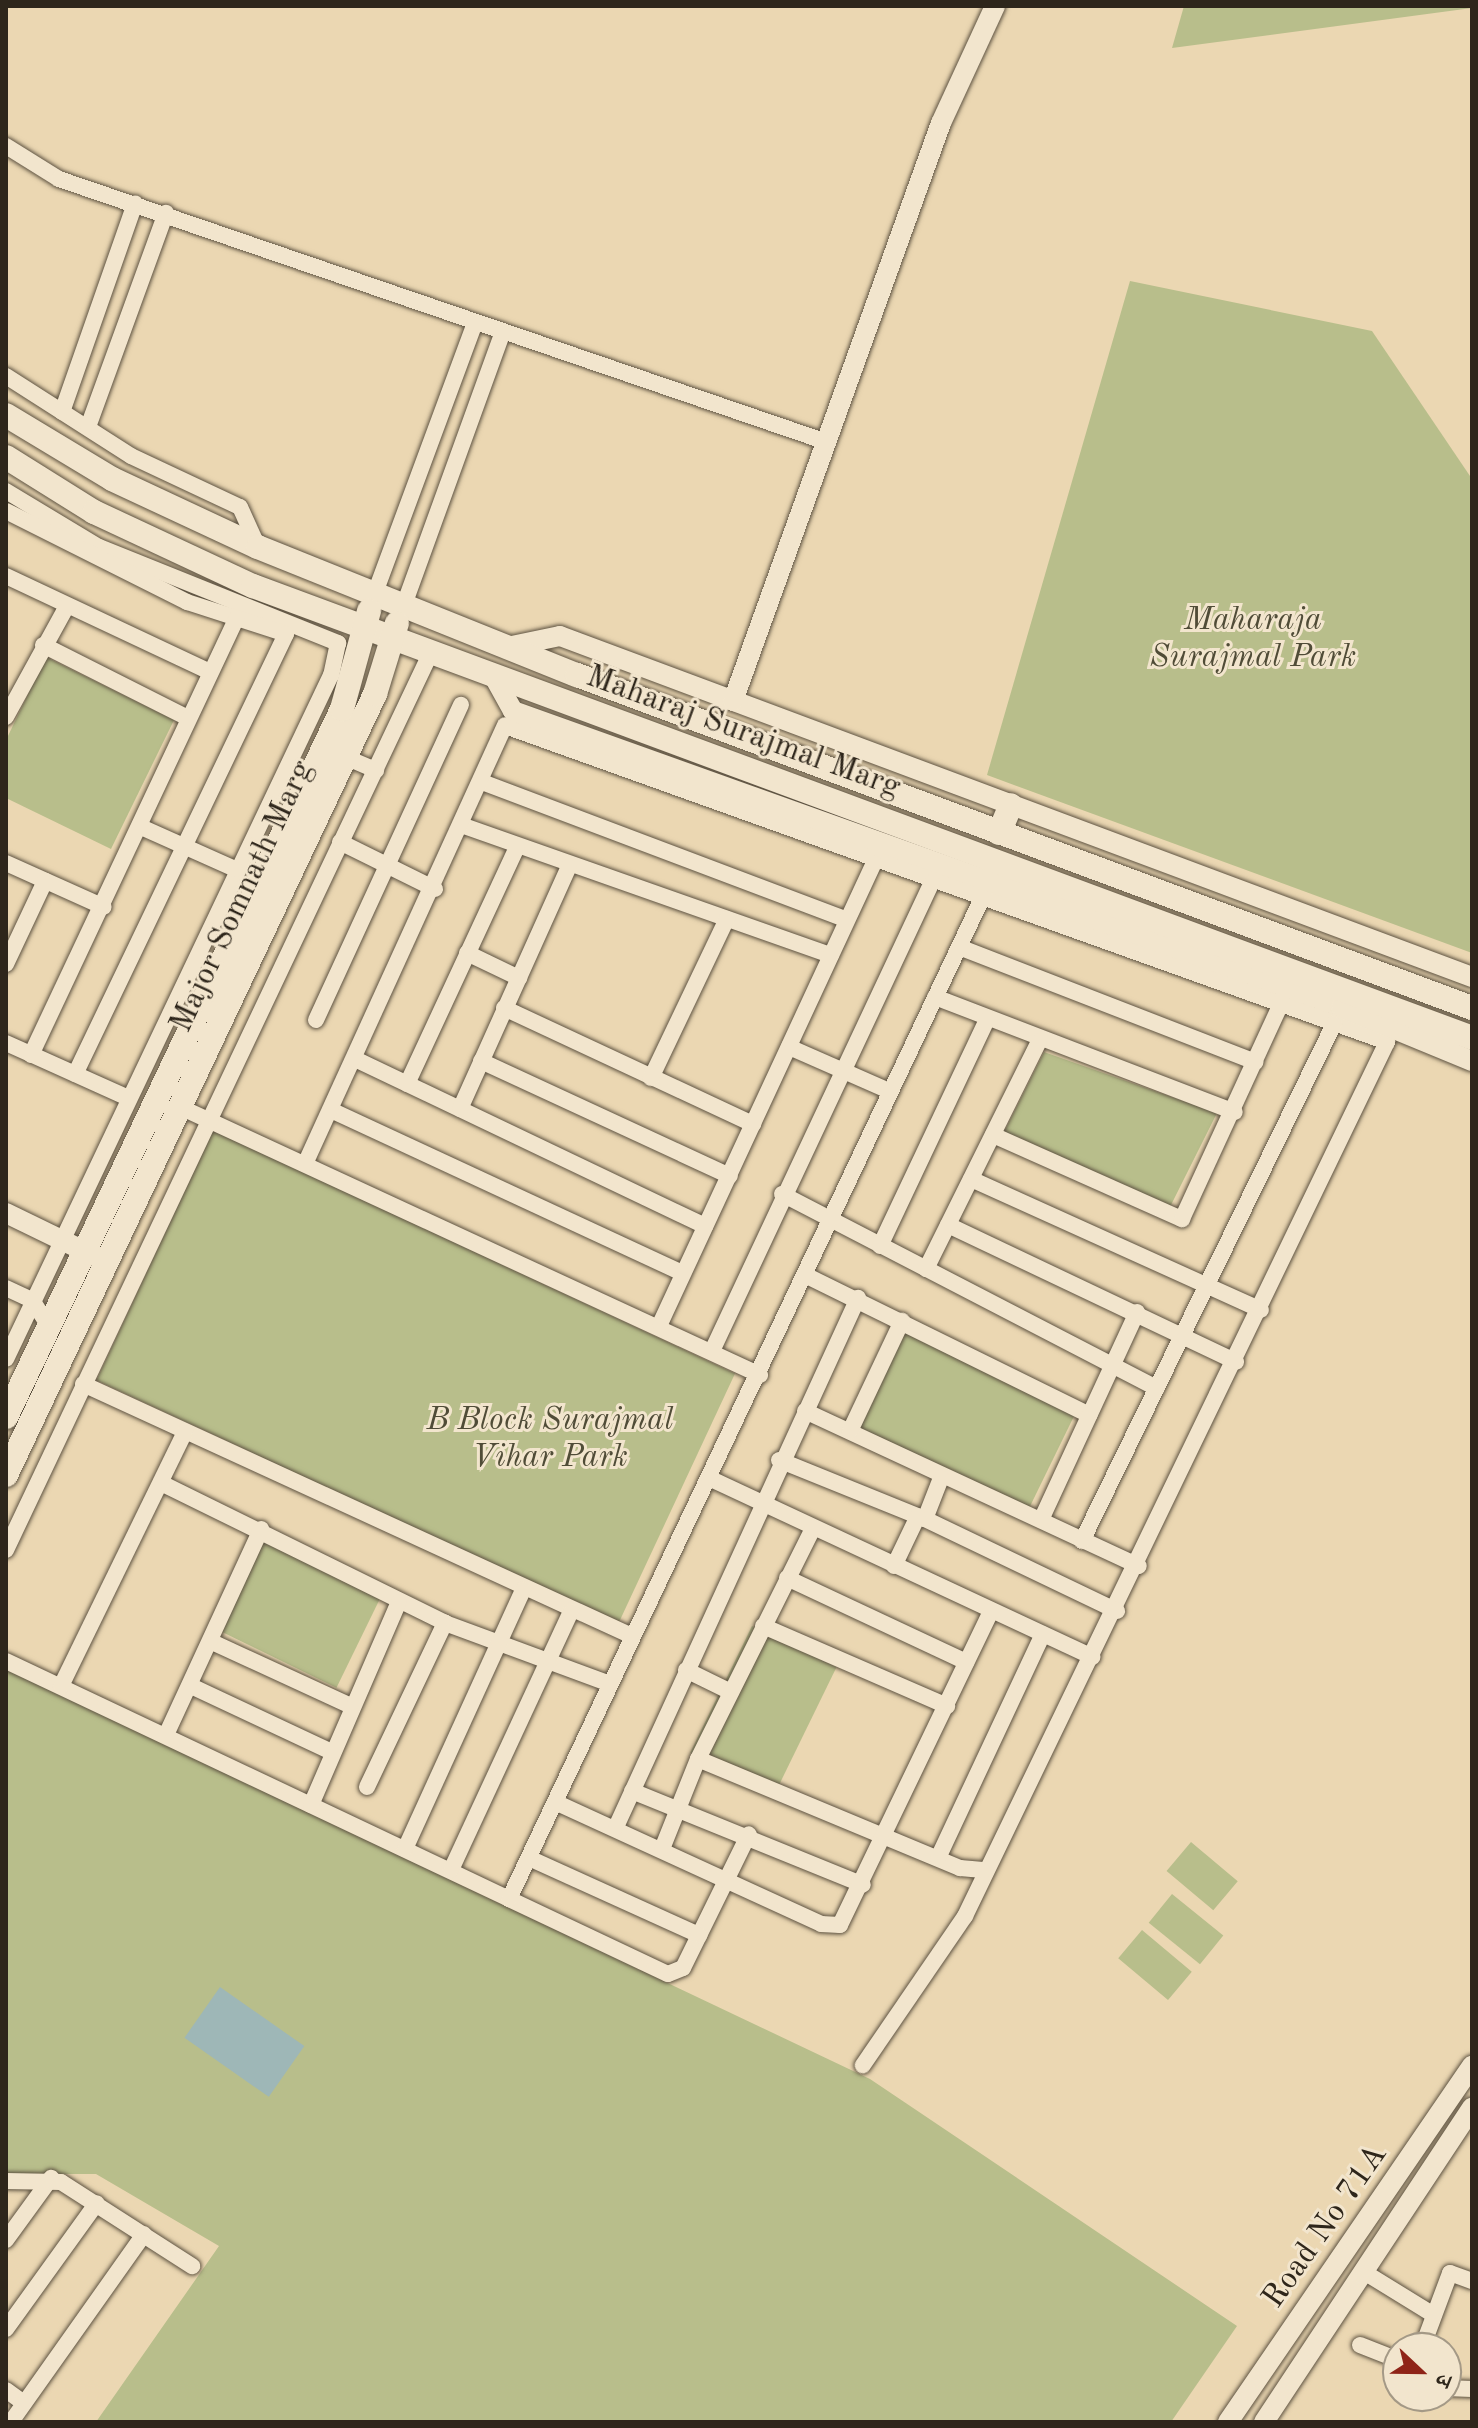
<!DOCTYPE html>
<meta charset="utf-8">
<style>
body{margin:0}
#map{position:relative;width:1478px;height:2428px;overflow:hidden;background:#ebd7b2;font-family:"Old Standard TT","Noto Serif Devanagari",serif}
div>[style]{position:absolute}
.green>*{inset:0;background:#b8be8b;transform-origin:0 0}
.water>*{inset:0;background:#9eb7b7;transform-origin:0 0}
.roads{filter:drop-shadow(0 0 2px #5d5241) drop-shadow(0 0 2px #5d5241)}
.minor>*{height:16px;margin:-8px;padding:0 8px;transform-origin:8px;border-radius:8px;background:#f2e5cd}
.tertiary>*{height:20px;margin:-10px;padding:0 10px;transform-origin:10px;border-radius:10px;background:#f2e5cd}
.secondary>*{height:24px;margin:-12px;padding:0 12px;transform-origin:12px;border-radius:12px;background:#f2e5cd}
span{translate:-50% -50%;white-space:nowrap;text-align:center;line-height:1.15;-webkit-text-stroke:6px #f2e5cd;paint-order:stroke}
.park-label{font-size:32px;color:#504c37;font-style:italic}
.street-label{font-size:32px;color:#2e261b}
.frame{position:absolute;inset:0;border:8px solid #2e261b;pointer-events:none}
.north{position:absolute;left:1382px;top:2332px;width:80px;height:80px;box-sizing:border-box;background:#f2e5cd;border:2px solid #a49986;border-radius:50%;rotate:112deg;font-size:22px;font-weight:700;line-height:32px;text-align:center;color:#2e261b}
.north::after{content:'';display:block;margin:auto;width:28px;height:36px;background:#8f2418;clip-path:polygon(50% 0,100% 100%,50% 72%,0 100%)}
</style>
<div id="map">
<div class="green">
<div style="clip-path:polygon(1184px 6px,1472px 6px,1472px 8px,1172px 48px)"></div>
<div style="clip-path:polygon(1130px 281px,1372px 331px,1472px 479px,1472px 953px,987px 775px)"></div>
<div style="clip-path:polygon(46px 657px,174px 720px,111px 849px,6px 798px,6px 740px)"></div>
<div style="clip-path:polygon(1044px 1052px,1217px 1113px,1170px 1207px,1002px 1136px)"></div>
<div style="left:213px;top:1130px;width:576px;height:276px;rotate:25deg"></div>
<div style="left:904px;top:1329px;width:191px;height:108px;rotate:26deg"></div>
<div style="left:254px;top:1533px;width:142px;height:103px;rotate:26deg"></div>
<div style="left:752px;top:1626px;width:94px;height:141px;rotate:26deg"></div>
<div style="clip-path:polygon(6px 1669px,870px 2079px,1237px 2326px,1171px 2422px,96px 2422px,219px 2246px,96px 2174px,6px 2174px)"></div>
<div style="left:1191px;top:1842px;width:61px;height:38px;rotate:40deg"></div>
<div style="left:1172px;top:1894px;width:66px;height:37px;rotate:39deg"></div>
<div style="left:1142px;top:1930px;width:65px;height:37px;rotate:40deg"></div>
</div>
<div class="water">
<div style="left:220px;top:1987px;width:103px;height:62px;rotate:35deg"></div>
</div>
<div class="roads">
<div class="minor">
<div style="left:6px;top:146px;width:62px;rotate:31.9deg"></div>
<div style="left:59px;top:179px;width:809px;rotate:18.91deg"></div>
<div style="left:6px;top:376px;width:148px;rotate:32.6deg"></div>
<div style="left:131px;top:456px;width:120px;rotate:25.1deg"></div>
<div style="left:240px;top:507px;width:44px;rotate:65.8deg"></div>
<div style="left:62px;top:412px;width:221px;rotate:-70.7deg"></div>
<div style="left:88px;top:427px;width:228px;rotate:-70deg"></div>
<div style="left:6px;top:491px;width:109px;rotate:31.1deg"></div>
<div style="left:99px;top:547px;width:258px;rotate:21.9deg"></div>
<div style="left:338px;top:643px;width:33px;rotate:102deg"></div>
<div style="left:331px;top:675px;width:757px;rotate:115.41deg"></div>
<div style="left:6px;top:511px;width:203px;rotate:26.7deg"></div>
<div style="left:187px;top:602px;width:104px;rotate:17.9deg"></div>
<div style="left:286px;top:634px;width:488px;rotate:115.6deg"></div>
<div style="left:6px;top:576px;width:225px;rotate:25.2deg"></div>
<div style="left:375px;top:593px;width:289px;rotate:-69.7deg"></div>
<div style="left:404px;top:605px;width:290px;rotate:-70.1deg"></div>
<div style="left:43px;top:645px;width:162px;rotate:26.7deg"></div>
<div style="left:6px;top:717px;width:127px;rotate:-61.2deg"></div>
<div style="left:345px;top:757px;width:34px;rotate:23deg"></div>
<div style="left:482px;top:782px;width:390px;rotate:20.7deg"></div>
<div style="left:464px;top:826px;width:389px;rotate:19.4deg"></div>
<div style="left:141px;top:827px;width:103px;rotate:24.1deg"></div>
<div style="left:340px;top:842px;width:106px;rotate:26.3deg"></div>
<div style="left:6px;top:863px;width:107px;rotate:24.2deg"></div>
<div style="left:959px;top:947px;width:318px;rotate:21.2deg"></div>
<div style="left:467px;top:953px;width:58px;rotate:25.7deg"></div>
<div style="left:6px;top:964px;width:92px;rotate:-64.8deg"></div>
<div style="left:935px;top:997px;width:321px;rotate:21deg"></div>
<div style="left:504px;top:1008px;width:275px;rotate:25deg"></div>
<div style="left:316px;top:1020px;width:347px;rotate:-65.3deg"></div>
<div style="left:6px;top:1043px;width:132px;rotate:24.2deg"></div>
<div style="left:789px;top:1047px;width:107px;rotate:23.7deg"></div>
<div style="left:31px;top:1055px;width:482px;rotate:-64.8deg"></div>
<div style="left:355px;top:1059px;width:388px;rotate:25.5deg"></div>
<div style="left:481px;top:1061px;width:274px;rotate:24.8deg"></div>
<div style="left:651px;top:1078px;width:176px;rotate:-64.5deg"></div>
<div style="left:407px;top:1084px;width:261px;rotate:-65.1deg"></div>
<div style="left:180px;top:1107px;width:639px;rotate:24.8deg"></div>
<div style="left:460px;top:1109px;width:265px;rotate:-65.8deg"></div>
<div style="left:331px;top:1110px;width:387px;rotate:24.9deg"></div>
<div style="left:993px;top:1135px;width:207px;rotate:24deg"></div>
<div style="left:1182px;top:1219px;width:232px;rotate:-65.3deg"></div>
<div style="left:305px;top:1164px;width:482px;rotate:-65.5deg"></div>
<div style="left:505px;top:726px;width:937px;rotate:19.71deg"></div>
<div style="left:1387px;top:1042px;width:971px;rotate:115.77deg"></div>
<div style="left:965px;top:1916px;width:181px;rotate:124.4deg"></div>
<div style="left:971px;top:1179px;width:318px;rotate:24.3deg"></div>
<div style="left:782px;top:1194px;width:422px;rotate:27.4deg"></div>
<div style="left:948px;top:1225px;width:319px;rotate:25.4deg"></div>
<div style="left:880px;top:1246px;width:250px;rotate:-64.7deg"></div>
<div style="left:926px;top:1269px;width:254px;rotate:-63.6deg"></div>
<div style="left:805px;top:1275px;width:317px;rotate:26.2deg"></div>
<div style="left:6px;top:1288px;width:29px;rotate:25deg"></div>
<div style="left:32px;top:1300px;width:31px;rotate:57deg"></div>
<div style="left:660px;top:1324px;width:508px;rotate:-65.1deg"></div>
<div style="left:712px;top:1351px;width:518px;rotate:-64.87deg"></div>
<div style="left:83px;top:1384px;width:604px;rotate:24.66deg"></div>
<div style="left:805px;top:1411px;width:368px;rotate:24.9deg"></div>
<div style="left:850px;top:1431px;width:122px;rotate:-64.7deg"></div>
<div style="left:779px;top:1460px;width:157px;rotate:22deg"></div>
<div style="left:925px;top:1519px;width:213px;rotate:25.6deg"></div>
<div style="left:711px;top:1479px;width:421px;rotate:25deg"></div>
<div style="left:161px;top:1483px;width:317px;rotate:26.2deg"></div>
<div style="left:445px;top:1623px;width:176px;rotate:20.3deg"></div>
<div style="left:925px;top:1519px;width:44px;rotate:-68.7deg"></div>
<div style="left:1041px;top:1520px;width:229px;rotate:-65.2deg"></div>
<div style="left:1082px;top:1541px;width:575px;rotate:-64.01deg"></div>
<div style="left:6px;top:1550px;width:993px;rotate:-64.67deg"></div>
<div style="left:894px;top:1566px;width:55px;rotate:-64.4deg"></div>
<div style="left:787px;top:1578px;width:198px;rotate:25.1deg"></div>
<div style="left:763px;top:1626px;width:201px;rotate:23.5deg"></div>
<div style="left:212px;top:1642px;width:153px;rotate:24.7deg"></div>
<div style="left:6px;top:1661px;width:732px;rotate:25.31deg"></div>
<div style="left:668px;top:1974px;width:16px;rotate:-22deg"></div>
<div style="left:683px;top:1968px;width:149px;rotate:-63.8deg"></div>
<div style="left:686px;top:1670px;width:50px;rotate:26.1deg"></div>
<div style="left:61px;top:1686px;width:283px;rotate:-64deg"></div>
<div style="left:191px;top:1686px;width:153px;rotate:25.1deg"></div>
<div style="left:166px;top:1735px;width:227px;rotate:-65.2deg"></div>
<div style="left:698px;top:1759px;width:284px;rotate:22.6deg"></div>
<div style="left:960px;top:1868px;width:23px;rotate:5deg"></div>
<div style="left:367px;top:1787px;width:182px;rotate:-64.6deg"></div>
<div style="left:632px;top:1791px;width:249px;rotate:22.1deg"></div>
<div style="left:555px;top:1802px;width:293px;rotate:24.6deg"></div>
<div style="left:821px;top:1924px;width:19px;rotate:3deg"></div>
<div style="left:840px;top:1925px;width:348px;rotate:-64.3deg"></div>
<div style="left:311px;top:1805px;width:221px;rotate:-66.6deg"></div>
<div style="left:616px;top:1827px;width:582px;rotate:-65.42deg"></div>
<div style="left:405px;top:1849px;width:285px;rotate:-65.5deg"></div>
<div style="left:662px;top:1849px;width:97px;rotate:-68.2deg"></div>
<div style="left:698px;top:1759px;width:258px;rotate:-63.5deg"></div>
<div style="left:529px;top:1858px;width:187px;rotate:24.4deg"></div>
<div style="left:938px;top:1858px;width:247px;rotate:-64.9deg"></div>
<div style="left:451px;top:1870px;width:285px;rotate:-65.1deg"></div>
<div style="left:509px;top:1899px;width:1114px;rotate:-64.7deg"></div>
<div style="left:6px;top:2181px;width:55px;rotate:1deg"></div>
<div style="left:61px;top:2182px;width:156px;rotate:32.7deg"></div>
<div style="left:6px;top:2240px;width:77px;rotate:-54deg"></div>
<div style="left:1364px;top:2272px;width:82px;rotate:31.6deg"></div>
<div style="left:6px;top:2329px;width:155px;rotate:-54.2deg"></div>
<div style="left:1360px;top:2345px;width:41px;rotate:21.5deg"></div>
<div style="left:1422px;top:2348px;width:80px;rotate:-69.5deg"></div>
<div style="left:1450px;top:2273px;width:23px;rotate:20deg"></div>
<div style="left:1446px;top:2388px;width:26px;rotate:2deg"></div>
<div style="left:6px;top:2390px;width:22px;rotate:36deg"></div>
<div style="left:11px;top:2422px;width:230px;rotate:-54.7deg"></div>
</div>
<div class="tertiary">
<div style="left:507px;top:647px;width:54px;rotate:-11.7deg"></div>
<div style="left:560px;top:636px;width:974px;rotate:20.5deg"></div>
<div style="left:493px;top:675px;width:41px;rotate:60.9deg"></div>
<div style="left:513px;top:711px;width:879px;rotate:19.67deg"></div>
<div style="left:1341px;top:1007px;width:142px;rotate:22.4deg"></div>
<div style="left:733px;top:701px;width:614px;rotate:-70.21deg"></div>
<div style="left:941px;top:123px;width:129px;rotate:-65.2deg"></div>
<div style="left:6px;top:1213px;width:112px;rotate:25.9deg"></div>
<div style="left:1228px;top:2422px;width:432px;rotate:-55.6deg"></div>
<div style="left:1264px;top:2422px;width:377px;rotate:-56.5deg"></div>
</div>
<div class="secondary">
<div style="left:6px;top:415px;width:124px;rotate:31.1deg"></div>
<div style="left:112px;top:479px;width:161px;rotate:25deg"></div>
<div style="left:258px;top:547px;width:344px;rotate:21.9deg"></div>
<div style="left:577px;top:675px;width:955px;rotate:20.41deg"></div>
<div style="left:6px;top:457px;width:104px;rotate:32deg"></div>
<div style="left:94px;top:512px;width:175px;rotate:25deg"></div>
<div style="left:253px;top:586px;width:1300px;rotate:20.34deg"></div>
<div style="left:999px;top:833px;width:30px;rotate:-67deg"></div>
<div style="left:6px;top:1417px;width:784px;rotate:-64.61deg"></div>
<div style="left:342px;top:709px;width:102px;rotate:-74.6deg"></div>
<div style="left:6px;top:1475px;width:864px;rotate:-64.71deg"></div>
<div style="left:375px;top:694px;width:74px;rotate:-72.8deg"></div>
</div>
</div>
<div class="park-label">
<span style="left:1253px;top:640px">Maharaja<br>Surajmal Park</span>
<span style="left:550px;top:1440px">B Block Surajmal<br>Vihar Park</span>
</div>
<div class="street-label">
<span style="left:743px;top:733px;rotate:20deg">Maharaj Surajmal Marg</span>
<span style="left:243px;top:897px;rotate:-65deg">Major Somnath Marg</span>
<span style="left:1326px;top:2227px;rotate:-55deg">Road No 71A</span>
</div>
<div class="frame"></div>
<div class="north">उ</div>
</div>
